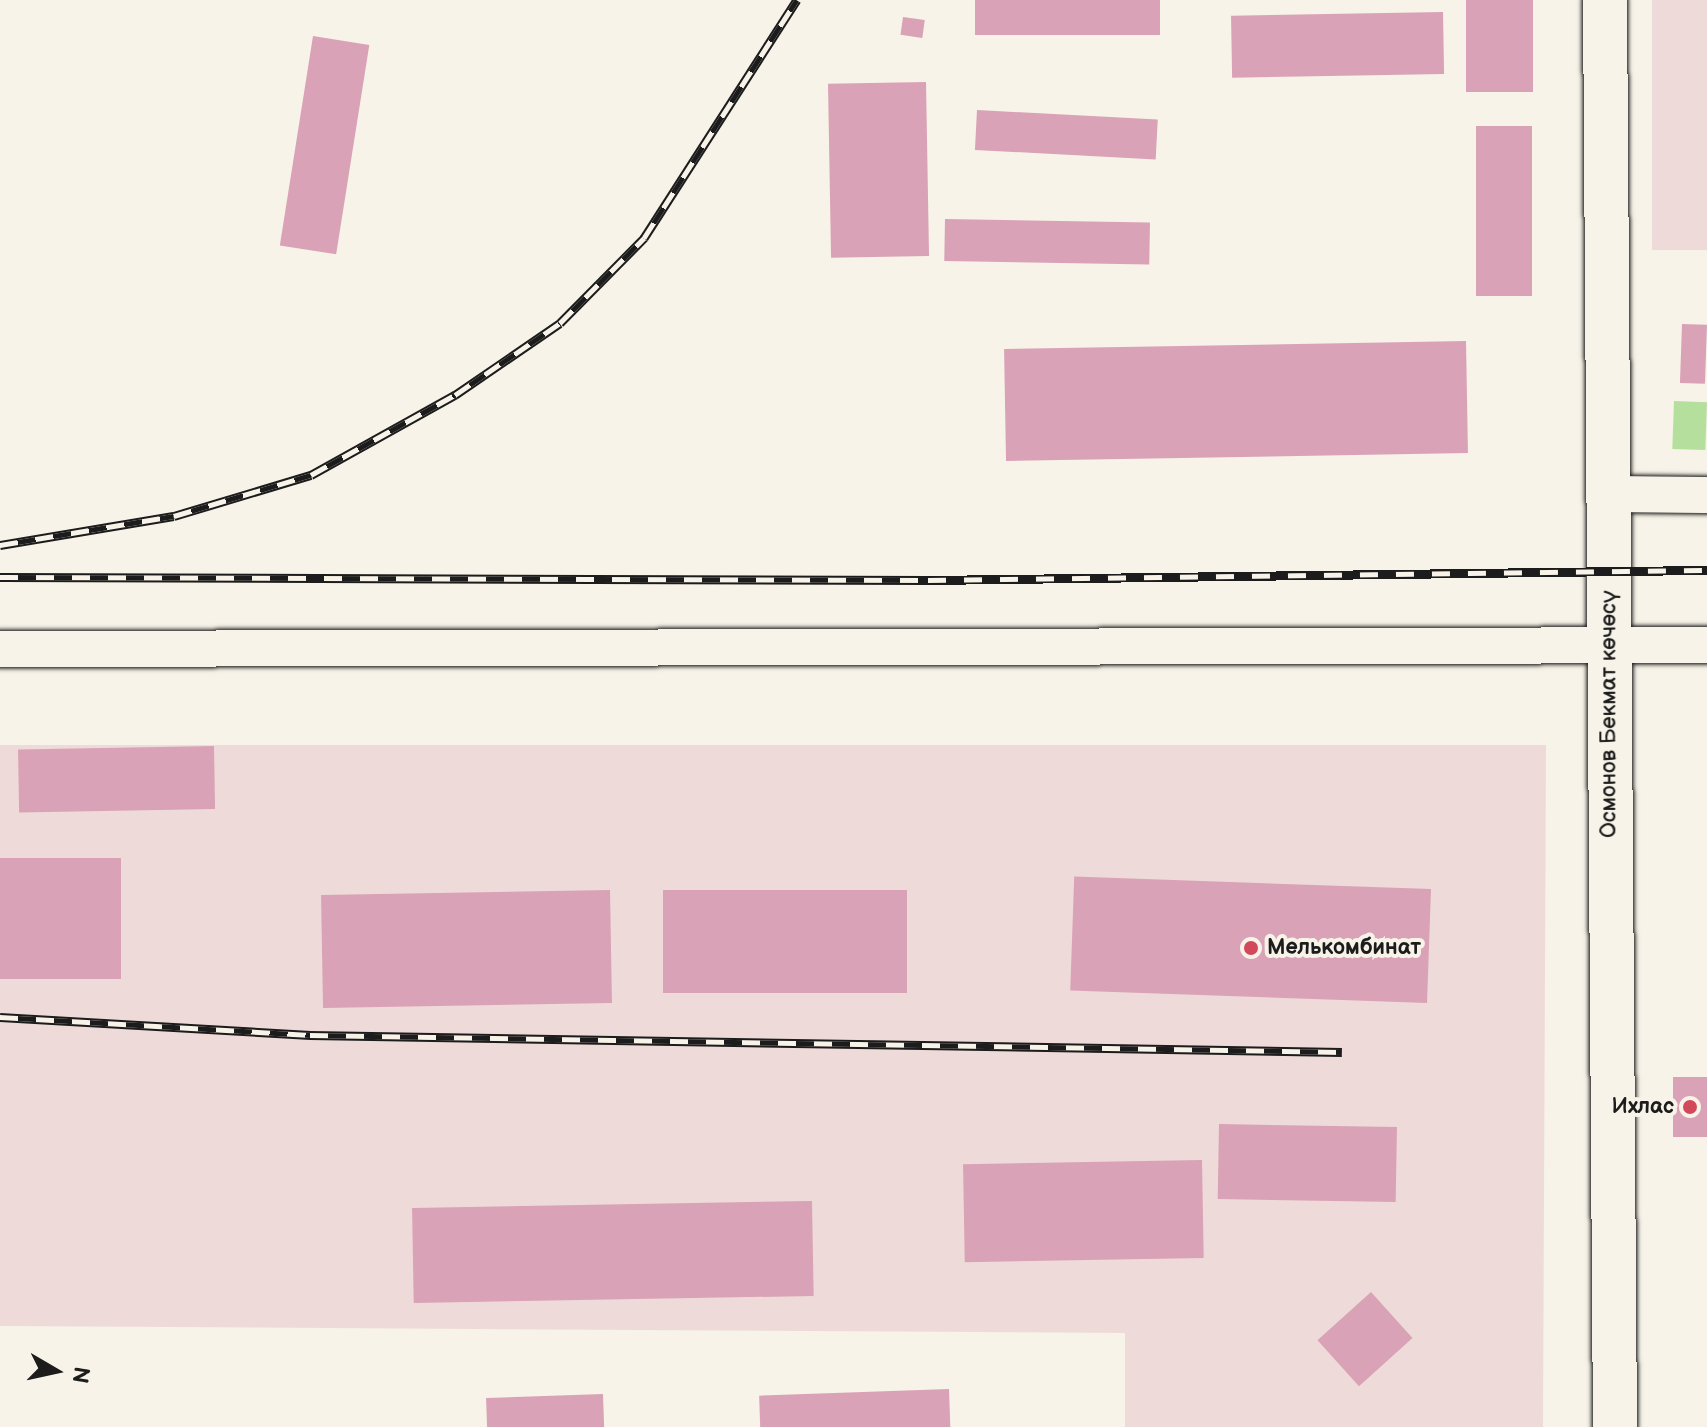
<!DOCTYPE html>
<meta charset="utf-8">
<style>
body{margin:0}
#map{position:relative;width:1707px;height:1427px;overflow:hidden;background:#f7f3e8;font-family:"Balsamiq Sans",sans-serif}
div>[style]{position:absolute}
.built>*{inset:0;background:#eedbd9;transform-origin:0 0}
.green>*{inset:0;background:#b4df9c;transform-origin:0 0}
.building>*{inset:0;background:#daa2b6;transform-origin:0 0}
.roads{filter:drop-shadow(0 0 2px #1c1c1c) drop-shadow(0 0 2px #1c1c1c)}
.minor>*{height:36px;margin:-18px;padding:0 18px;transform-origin:18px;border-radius:18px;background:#f7f3e8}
.major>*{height:44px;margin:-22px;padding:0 22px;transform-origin:22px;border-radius:22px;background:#f7f3e8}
.rail>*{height:9px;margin-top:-4.5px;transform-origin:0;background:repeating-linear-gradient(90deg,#f7f3e8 0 18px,#1c1c1c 0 36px);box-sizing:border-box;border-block:2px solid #1c1c1c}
.dots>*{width:22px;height:22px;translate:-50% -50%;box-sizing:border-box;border:4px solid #f7f3e8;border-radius:50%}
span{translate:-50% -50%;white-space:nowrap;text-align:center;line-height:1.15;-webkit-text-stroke:8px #f7f3e8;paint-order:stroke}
.street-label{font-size:22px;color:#1c1c1c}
.poi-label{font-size:22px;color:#1c1c1c;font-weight:700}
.left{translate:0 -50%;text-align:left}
.right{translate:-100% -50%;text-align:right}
.north{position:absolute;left:16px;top:1331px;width:80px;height:80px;-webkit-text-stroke:6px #f7f3e8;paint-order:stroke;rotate:99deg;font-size:22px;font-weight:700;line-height:32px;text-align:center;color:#1c1c1c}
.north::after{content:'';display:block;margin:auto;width:28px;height:36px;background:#1c1c1c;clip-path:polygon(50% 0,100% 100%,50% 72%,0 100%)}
</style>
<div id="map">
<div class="built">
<div style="left:1652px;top:0;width:55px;height:250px"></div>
<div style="clip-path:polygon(0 745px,1546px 745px,1543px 1427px,1125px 1427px,1125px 1333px,0 1326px)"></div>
</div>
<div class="green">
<div style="left:1674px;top:401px;width:33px;height:48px;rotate:2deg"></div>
</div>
<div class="building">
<div style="left:975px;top:0;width:185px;height:35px"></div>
<div style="left:1466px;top:0;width:67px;height:92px"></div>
<div style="left:1443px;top:12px;width:62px;height:212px;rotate:89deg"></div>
<div style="left:903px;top:17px;width:22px;height:18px;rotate:8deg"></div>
<div style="left:313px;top:36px;width:57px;height:212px;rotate:9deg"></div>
<div style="left:926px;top:82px;width:174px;height:98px;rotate:89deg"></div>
<div style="left:977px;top:110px;width:181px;height:40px;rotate:3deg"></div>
<div style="left:1476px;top:126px;width:56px;height:170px"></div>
<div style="left:945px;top:219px;width:205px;height:42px;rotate:1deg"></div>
<div style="left:1682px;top:324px;width:25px;height:59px;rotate:2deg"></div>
<div style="left:1466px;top:341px;width:112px;height:462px;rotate:89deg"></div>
<div style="left:214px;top:746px;width:63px;height:196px;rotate:89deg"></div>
<div style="left:0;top:858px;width:121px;height:121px"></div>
<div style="left:1431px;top:889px;width:114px;height:357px;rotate:92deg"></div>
<div style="left:610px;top:890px;width:113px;height:289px;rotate:89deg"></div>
<div style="left:907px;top:890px;width:103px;height:244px;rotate:90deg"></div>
<div style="left:1673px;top:1077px;width:34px;height:60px"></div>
<div style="left:1219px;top:1124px;width:178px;height:75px;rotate:1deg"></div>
<div style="left:1202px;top:1160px;width:98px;height:239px;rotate:89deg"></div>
<div style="left:812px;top:1201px;width:95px;height:400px;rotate:89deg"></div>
<div style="left:1371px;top:1292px;width:62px;height:72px;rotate:48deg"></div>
<div style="left:949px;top:1389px;width:38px;height:190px;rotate:88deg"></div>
<div style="left:603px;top:1394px;width:33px;height:117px;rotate:88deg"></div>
</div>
<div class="roads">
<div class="minor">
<div style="left:1608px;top:494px;width:99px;rotate:0.6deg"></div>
<div style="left:0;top:649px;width:1707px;rotate:-0.13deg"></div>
</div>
<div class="major">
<div style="left:1605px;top:0;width:1427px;rotate:89.6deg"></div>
</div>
</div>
<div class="rail">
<div style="left:0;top:545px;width:176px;rotate:-9.5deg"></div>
<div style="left:174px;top:516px;width:143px;rotate:-16.7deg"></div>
<div style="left:311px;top:475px;width:165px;rotate:-29.1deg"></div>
<div style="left:455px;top:395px;width:127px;rotate:-34.4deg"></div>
<div style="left:560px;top:323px;width:120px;rotate:-45.3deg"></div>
<div style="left:644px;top:238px;width:283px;rotate:-57.3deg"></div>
<div style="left:0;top:577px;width:928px;rotate:0.19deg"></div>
<div style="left:928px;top:580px;width:779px;rotate:-0.74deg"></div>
<div style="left:0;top:1017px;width:311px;rotate:3.3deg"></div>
<div style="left:310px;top:1035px;width:1032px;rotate:0.94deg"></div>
</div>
<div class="dots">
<div style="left:1251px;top:948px;background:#d1495b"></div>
<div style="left:1690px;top:1107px;background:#d1495b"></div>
</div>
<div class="street-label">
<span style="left:1609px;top:714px;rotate:-90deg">Осмонов Бекмат көчөсү</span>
</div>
<div class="poi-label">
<span class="left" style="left:1267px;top:948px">Мелькомбинат</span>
<span class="right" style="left:1674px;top:1107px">Ихлас</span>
</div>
<div class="north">N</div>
</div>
